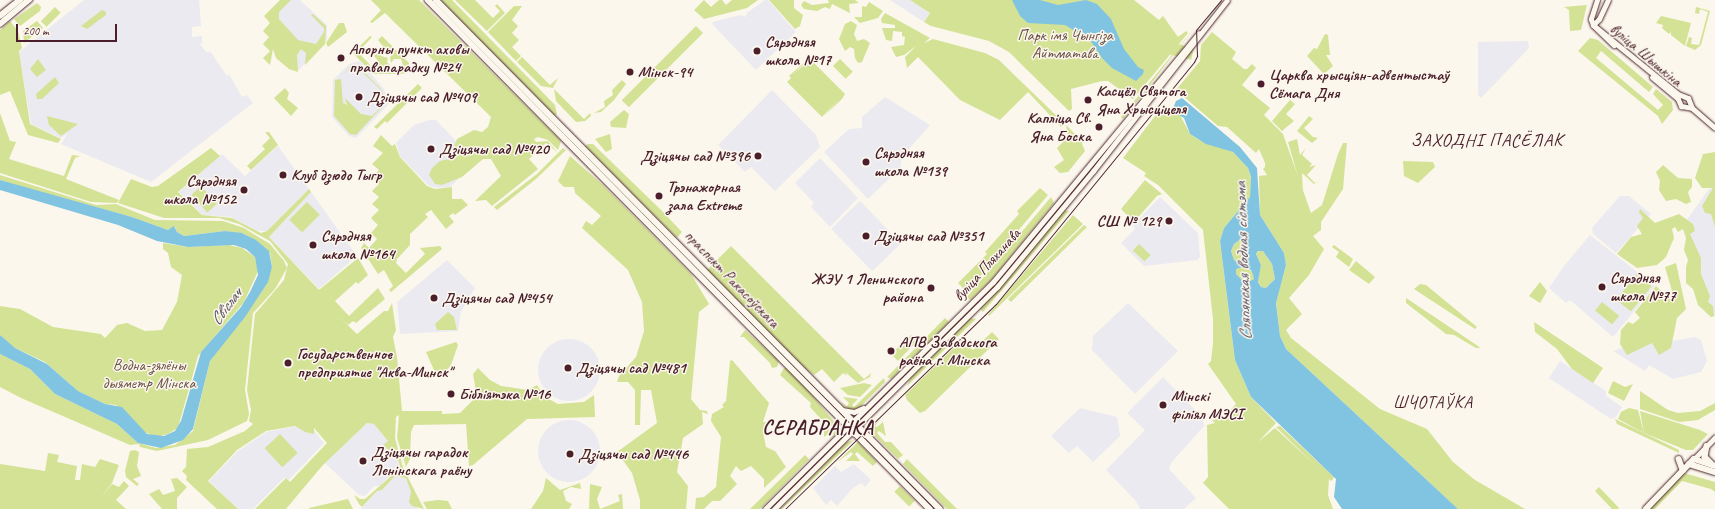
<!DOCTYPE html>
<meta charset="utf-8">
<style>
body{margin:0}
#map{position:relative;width:1715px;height:509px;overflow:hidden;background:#fbf7ec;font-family:Caveat,sans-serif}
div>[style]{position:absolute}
.built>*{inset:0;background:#eceaf1;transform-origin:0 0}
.round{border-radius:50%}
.green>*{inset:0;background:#d4e295;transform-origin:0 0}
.water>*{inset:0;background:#81c4e1}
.roads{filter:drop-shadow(0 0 1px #4a1f2b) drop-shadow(0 0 1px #4a1f2b)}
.secondary>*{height:5px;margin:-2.5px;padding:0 2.5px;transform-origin:2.5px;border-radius:2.5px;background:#fbf7ec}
.primary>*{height:5.5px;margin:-2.75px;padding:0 2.75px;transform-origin:2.75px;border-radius:2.75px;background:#fbf7ec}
.tram>*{height:1px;margin:-0.5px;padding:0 0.5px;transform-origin:0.5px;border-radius:0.5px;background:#4a1f2b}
.dots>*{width:11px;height:11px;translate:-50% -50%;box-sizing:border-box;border:2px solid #fbf7ec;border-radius:50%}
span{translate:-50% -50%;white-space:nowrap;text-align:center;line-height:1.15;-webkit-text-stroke:3px #fbf7ec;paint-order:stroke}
.park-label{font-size:16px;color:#6c5046}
.poi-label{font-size:16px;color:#4a1f2b;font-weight:700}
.left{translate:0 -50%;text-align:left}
.right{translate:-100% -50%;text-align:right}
.street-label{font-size:16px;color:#4a1f2b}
.water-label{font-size:17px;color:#5a5162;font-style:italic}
.neighbourhood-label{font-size:17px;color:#4a1f2b;letter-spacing:1px}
.quarter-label{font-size:18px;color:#4a1f2b;letter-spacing:1px}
.district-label{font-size:20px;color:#4a1f2b;font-weight:700;letter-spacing:1px}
.scale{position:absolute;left:16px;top:24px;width:101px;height:18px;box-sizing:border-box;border:2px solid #4a1f2b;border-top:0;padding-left:5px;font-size:12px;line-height:14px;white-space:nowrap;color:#4a1f2b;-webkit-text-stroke:3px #fbf7ec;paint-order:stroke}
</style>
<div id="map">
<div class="built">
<div style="clip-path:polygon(84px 0,199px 0,201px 26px,192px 27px,192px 37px,202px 36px,202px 43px,200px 44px,207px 53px,210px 51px,227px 76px,229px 74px,242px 97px,247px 95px,253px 103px,151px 182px,61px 144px,68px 133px,61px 138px,31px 124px,19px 52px)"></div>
<div style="clip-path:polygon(287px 0,300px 0,327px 25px,327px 40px,299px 70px,292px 68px,276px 12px)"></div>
<div style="clip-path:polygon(765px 0,768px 0,796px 32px,756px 70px,712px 24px,713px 22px,740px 15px,745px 17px,748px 12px)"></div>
<div style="clip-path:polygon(890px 0,910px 0,930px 13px,924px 22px)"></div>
<div style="clip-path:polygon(1528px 41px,1529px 48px,1481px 98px,1478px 95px,1478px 42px)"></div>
<div style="clip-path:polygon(360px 61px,384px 89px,389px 104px,356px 138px,349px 136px,332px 117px,333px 80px,349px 64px)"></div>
<div style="clip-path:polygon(772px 90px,816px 135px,820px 147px,775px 191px,751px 167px,745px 172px,718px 145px)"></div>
<div style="clip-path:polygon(885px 97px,930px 125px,901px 158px,901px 167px,868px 199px,824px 152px,849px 129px,862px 128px,862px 117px)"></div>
<div style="clip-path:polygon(429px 120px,436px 120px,476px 162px,450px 187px,435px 188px,428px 185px,400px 156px,396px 143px,414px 125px)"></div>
<div style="clip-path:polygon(278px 146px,309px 189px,267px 231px,257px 231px,231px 217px,203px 215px,179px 192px,222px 154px,245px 176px)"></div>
<div style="clip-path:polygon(820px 158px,858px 198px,830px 227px,811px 207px,814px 203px,795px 183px)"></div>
<div style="clip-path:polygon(1715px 181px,1715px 316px,1711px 317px,1705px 312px,1683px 225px)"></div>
<div style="clip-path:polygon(311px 192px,357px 256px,319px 289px,269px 237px)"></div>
<div style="clip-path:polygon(1620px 196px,1629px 196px,1651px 214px,1616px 253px,1593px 234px,1592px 228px)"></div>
<div style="clip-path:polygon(1160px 197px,1198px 233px,1200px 257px,1198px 260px,1144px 266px,1121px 243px,1135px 229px,1133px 225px)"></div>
<div style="left:860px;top:201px;width:59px;height:40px;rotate:46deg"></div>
<div style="clip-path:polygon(1590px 235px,1655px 286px,1613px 337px,1570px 300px,1566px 303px,1549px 288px,1564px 266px)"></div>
<div style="clip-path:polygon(447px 260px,475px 288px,461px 312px,458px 331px,400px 334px,397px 302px)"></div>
<div style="clip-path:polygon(1128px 303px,1178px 351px,1135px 394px,1092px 350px,1093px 336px)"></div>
<div style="clip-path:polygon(1695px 337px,1701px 340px,1707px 361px,1701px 372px,1673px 379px,1649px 365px,1645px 371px,1613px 351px,1653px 338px,1666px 342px)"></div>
<div class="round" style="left:538px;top:339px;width:62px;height:62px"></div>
<div style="clip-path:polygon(1560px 361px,1606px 391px,1606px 396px,1622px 407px,1616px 417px,1611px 419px,1549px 378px)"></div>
<div style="clip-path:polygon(1163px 377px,1203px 418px,1204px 426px,1171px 463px,1169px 469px,1196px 498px,1184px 509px,1140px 509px,1136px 501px,1106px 470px,1145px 430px,1127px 413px)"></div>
<div style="clip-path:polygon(1080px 408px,1117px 417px,1120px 436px,1093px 462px,1077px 446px,1069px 453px,1051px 436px)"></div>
<div class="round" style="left:538px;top:420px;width:62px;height:62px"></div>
<div style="clip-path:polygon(367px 423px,374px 424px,388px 441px,384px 445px,398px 459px,399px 465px,380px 486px,374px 486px,365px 496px,359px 495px,325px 463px)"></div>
<div style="clip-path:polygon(309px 424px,324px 443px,289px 480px,285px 477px,253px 509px,238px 509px,209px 481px,238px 451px,266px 432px)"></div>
<div style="clip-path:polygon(854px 464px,871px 480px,865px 487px,861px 483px,853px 488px,837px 506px,831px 500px,826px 505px,813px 488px,835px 466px,841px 472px)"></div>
<div style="clip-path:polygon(395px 476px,406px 478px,418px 509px,361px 509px,377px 491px,382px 490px)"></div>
</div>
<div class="green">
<div style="clip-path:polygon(280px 0,291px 0,279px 12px,279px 19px,298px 40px,316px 44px,324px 32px,324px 28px,311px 15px,313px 14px,326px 26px,325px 44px,305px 65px,306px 53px,301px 49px,297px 55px,298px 72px,289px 69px,276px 58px,273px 49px,270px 65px,263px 58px,270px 51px,263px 44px,269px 37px,263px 31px,270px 23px,264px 16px)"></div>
<div style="clip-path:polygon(371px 0,419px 0,561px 141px,558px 150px,548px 140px,538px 137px,534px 139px,536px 142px,548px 141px,557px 152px,546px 143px,529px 159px,538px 169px,492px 206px,486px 200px,475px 201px,501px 176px,491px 159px,483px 159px,462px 177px,442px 185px,435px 184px,429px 175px,432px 168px,440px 161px,449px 159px,457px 139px,474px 130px,482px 132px,488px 127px,491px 117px,385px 13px,372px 23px,370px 22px,381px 10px)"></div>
<div style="clip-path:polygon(440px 0,452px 0,555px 105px,557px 114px,555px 116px)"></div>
<div style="clip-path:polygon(455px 0,475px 0,493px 18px,500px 11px,495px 6px,497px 4px,505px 13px,487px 31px)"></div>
<div style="clip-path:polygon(704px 0,711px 7px,719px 0,722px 0,726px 5px,732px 0,758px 0,747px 8px,704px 19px,694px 10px)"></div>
<div style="clip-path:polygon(769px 0,794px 0,794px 8px,803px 15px,800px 26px,795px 29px)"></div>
<div style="clip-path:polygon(828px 0,855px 0,859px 3px,849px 4px,850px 13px,832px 4px,830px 9px,825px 7px,817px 11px,804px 9px,801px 5px,804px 1px,812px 5px,829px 3px)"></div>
<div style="clip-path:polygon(910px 0,1134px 0,1159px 20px,1163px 16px,1178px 37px,1186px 31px,1188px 33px,1133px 99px,1108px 81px,1102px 81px,1071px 89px,1072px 109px,1069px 111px,1009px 52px,989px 41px,931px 26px,924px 22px,930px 13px)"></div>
<div style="clip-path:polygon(869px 2px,883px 11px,878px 18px,860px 23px,854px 17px,862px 17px,862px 6px,866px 7px)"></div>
<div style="clip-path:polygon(37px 3px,41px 7px,40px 11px,20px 26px,14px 19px)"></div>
<div style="clip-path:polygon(1587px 5px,1581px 30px,1570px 31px,1569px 10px,1564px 7px)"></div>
<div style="clip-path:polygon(514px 6px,522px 6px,512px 20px,518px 26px,512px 33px,519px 40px,512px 47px,521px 56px,516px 61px,488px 32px)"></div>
<div style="left:55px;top:7px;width:8px;height:20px;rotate:45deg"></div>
<div style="clip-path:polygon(1696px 7px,1710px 11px,1701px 45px,1695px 50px,1686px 46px,1689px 37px,1692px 38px,1691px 44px,1699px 45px,1708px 12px,1700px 9px,1699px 14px,1695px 13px)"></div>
<div style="clip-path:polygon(102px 10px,106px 12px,106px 15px,87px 29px,81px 26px)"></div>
<div style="clip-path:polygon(885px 13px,930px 38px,924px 43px,933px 39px,985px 53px,999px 60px,1064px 123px,1061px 127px,1028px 92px,1000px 120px,960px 100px,918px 57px,907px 68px,905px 57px,916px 46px,904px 55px,896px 57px,891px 47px,904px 45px,905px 37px,902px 36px,902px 32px,893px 31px,892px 41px,886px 40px,882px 28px,895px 28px,895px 25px,882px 23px,881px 19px)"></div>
<div style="clip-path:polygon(1661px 16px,1691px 23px,1685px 46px,1671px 35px,1671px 32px,1669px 34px,1662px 28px,1663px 25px,1656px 23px)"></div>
<div style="clip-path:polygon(10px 21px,18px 31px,22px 48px,19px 51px,30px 124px,61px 139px,58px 143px,28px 135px,10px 91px,0 95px,0 30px)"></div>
<div style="clip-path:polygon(37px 21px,43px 28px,24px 43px,23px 31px)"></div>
<div style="clip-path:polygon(851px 21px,857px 25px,854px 34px,857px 41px,864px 39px,870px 43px,862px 62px,858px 63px,855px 58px,854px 49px,850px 47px,845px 51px,839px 39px,845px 24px)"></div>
<div style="clip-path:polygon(339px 23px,344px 23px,347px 32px,328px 47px,326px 43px)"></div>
<div style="left:696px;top:26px;width:10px;height:105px;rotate:45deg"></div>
<div style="clip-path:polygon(1196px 26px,1131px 109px,1123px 119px,1121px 117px)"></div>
<div style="clip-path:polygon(1212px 32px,1236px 52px,1232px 59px,1244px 69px,1247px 69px,1252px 64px,1256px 68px,1242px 85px,1270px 108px,1264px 115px,1283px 134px,1311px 213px,1322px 205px,1338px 154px,1343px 143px,1347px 143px,1343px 189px,1321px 222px,1321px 230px,1313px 236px,1324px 249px,1309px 275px,1289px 298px,1302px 314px,1286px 330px,1291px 338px,1380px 409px,1427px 429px,1453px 462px,1475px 480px,1525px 509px,1458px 509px,1286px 349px,1280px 336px,1276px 302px,1286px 265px,1284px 253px,1260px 215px,1259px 176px,1267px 175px,1263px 169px,1265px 167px,1265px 163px,1259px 149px,1256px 153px,1227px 127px,1218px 126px,1176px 90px,1200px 61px,1201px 45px)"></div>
<div style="clip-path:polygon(1325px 34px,1328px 35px,1330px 55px,1326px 55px,1333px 66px,1324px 74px,1307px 56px,1314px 48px,1317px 49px)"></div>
<div style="clip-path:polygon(370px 36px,372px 37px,358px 52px,373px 68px,379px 62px,374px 56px,382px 48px,381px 56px,388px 58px,387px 62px,398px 74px,373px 74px,353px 53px)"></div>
<div style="clip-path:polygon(382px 36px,409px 63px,407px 73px,400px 74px,397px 70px,403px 65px,401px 59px,394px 59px,391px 63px,390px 58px,392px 53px,387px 51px,378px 40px)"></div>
<div style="clip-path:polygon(1590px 38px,1598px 40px,1653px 87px,1649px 92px,1601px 51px,1596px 58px,1658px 110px,1663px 105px,1653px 94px,1656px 89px,1672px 102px,1673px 110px,1662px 124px,1658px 116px,1578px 51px)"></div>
<div style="left:1194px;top:48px;width:12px;height:133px;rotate:104deg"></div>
<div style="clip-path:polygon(522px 57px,550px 85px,558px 78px,553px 88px,541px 86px,517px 62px)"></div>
<div style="clip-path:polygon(38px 59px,46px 70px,37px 77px,30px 69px)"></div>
<div style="clip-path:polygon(808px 59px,793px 75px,810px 59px,845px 94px,842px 99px,825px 115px,840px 98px,822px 117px,787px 82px,791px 78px,789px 76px)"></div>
<div style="left:840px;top:59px;width:18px;height:10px;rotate:45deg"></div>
<div style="clip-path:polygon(357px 65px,381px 89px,386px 103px,356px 135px,350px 134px,334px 116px,335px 80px,341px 79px,343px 103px,347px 105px,345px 98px,361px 114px,372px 116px,384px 104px,381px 90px,357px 67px,351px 67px,339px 78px,351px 66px)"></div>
<div style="clip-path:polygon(55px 77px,59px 83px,42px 99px,37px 99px,36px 94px)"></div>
<div style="clip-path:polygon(622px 80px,626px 84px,614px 100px,601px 112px,594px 113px,605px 107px,604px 101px,613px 95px,612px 90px)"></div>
<div style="clip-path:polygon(418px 84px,422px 88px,387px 123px,385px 121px,377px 129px,374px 127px)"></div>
<div style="clip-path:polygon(285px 88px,289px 93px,287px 99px,298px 108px,291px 116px,274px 98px)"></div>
<div style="clip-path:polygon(554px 89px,584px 119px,590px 113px,591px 116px,585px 121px,576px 122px,556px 101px)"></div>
<div style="clip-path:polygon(1290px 100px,1295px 104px,1286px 114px,1294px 121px,1282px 131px,1272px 121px)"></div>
<div style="clip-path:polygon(1161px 108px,1180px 115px,1190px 134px,1199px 140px,1233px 152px,1248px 168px,1251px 178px,1250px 197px,1224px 228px,1220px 241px,1235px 360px,1251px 397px,1276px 423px,1258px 442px,1275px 428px,1329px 478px,1328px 495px,1333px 509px,1229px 509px,1203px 483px,1208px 477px,1207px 425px,1215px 423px,1212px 420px,1223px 418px,1236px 404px,1208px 364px,1211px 361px,1213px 343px,1213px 319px,1203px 230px,1158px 185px,1144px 176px,1146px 173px,1123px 158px)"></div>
<div style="clip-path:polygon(624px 110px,629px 114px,626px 128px,611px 127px,610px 122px)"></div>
<div style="clip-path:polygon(0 113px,10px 141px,16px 142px,9px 159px,64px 176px,72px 155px,80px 156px,75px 158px,66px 179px,119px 200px,117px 203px,91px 202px,0 173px)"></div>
<div style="clip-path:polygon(47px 116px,78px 124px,61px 136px,49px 125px)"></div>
<div style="clip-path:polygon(1309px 116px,1313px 119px,1304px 128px,1313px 137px,1318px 138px,1312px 143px,1297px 131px)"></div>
<div style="clip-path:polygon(1066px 125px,1080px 139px,1085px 151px,1068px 172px,1060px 173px,1054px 167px,1064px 160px,1057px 148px,1068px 137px)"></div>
<div style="clip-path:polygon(265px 132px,269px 132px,278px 145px,251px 170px,247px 166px,265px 149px,262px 146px,270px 138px)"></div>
<div style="clip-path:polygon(610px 134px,612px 149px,606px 152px,595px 139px)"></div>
<div style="clip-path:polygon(381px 135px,392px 146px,395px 144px,400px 157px,427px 186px,435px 189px,452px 187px,452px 199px,462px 199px,468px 205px,455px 215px,453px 213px,449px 216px,454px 222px,446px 229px,431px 210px,425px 214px,428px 217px,410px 234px,410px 245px,397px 259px,396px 263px,406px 273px,425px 254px,420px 248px,440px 246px,442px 249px,391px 292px,389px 290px,393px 286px,384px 270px,378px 274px,361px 248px,364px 243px,369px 248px,377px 239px,371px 233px,378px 225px,371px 218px,379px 210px,372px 204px,379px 197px,372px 191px,379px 184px,372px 177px,379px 170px,372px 164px,383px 153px,373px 146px)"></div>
<div style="clip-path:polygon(1297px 139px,1300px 155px,1306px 148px,1302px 155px,1312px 164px,1309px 167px,1316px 165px,1307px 175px,1315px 183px,1319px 181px,1314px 184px,1302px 173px,1303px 194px,1288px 142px)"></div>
<div style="clip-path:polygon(588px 144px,593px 144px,662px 211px,682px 232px,677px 238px,585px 146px)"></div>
<div style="clip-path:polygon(211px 148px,220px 156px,178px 192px,202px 215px,232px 218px,261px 233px,267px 231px,309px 189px,311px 192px,269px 237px,319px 290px,358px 258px,368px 275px,358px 284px,356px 282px,335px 301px,349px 316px,378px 288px,385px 299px,356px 323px,353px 321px,348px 325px,335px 313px,357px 334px,384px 311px,388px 311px,392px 303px,396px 330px,393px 337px,397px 357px,402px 411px,442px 411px,442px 414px,460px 413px,473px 400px,476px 391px,473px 374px,478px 368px,490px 380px,501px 386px,528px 390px,537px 385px,545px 397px,558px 404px,584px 402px,594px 395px,595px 417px,527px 419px,473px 465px,469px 466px,466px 424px,414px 425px,411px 432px,410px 459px,406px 467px,397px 438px,399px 415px,396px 417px,395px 438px,404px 471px,400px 467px,398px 458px,383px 445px,388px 441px,374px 424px,367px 423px,322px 466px,286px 509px,255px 509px,286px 478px,290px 482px,327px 443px,314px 428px,314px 434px,305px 432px,295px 426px,266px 431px,237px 450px,208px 481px,238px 509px,217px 509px,186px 480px,187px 476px,182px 471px,186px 467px,187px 449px,208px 447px,245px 431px,253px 424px,249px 421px,251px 410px,247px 390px,255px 314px,284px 280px,288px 264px,270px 241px,239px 224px,219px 218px,164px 218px,118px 203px,131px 179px,152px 187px,158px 186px)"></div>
<div style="clip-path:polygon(563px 148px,566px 150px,536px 179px,497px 210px,494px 207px,537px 174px)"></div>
<div style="clip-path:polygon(1715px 152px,1715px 227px,1711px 214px,1705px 213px,1702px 206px,1713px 188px,1702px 188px,1695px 178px,1703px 154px)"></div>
<div style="clip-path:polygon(570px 156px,603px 185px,691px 274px,709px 304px,699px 312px,691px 399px,700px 410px,707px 411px,708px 414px,702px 412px,703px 424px,683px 438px,677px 472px,688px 486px,686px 509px,640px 509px,640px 500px,632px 473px,617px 452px,657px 423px,651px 390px,641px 390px,640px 425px,635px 425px,635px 390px,628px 382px,617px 382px,619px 376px,636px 357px,644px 331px,642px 302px,628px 270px,582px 228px,586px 221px,592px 225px,601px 216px,575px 193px,574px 187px,564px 187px,558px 181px)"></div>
<div style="clip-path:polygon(1403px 161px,1433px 162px,1435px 167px,1418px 183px,1404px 176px)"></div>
<div style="clip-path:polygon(1663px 165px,1678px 178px,1692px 179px,1692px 187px,1688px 192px,1691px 202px,1686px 204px,1676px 199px,1666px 201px,1659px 190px,1660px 181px,1656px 172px)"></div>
<div style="clip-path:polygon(0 175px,96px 205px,116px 204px,155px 220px,223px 221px,244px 228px,270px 244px,284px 261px,287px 268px,275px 289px,253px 313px,245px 390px,249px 414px,247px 421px,208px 440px,157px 451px,140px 447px,139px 444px,130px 445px,21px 398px,0 387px,0 354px,30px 369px,55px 394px,117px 424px,138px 443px,156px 448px,175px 445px,193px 431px,210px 361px,262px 291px,272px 267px,270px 253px,245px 234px,225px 231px,184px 236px,177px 232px,175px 227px,168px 230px,132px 217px,25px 188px,0 180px)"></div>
<div style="clip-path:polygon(1145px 180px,1162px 194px,1157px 196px,1134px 222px,1121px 209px)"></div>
<div style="left:201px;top:186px;width:24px;height:13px;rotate:48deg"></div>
<div style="clip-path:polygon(1040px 188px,1048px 195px,967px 292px,958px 283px,987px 254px,985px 252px,1019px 214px,1017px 211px)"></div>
<div style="clip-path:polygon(1051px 197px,1054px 203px,991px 280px,970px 300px,967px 297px)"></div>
<div style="left:307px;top:202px;width:18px;height:25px;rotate:45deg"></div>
<div style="clip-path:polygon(1640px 209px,1655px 223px,1679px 214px,1693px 224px,1695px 231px,1690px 234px,1701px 258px,1701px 274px,1710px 296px,1708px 302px,1713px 306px,1714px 316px,1711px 317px,1698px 305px,1693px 289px,1686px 283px,1686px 267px,1688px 260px,1684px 250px,1686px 238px,1683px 229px,1678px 232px,1675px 227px,1672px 229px,1674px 238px,1666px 257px,1657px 265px,1637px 268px,1617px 254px,1631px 237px,1642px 234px,1637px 226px,1643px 218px,1639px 212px)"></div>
<div style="clip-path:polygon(1063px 210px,1069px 211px,983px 312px,980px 309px,1007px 280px)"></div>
<div style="clip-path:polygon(1073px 215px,1083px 224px,989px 316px,988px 315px)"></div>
<div style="clip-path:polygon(1084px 225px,1087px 227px,1011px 302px,1008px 299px)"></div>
<div style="clip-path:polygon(1241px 239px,1245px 241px,1247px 250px,1247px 260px,1242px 264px,1234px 260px,1231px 251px,1234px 244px)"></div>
<div style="clip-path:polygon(163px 243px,188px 247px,229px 245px,242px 248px,255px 257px,258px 271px,244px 302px,198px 356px,178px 428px,168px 434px,156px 437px,142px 431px,116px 405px,105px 404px,78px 391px,45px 362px,13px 347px,0 335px,0 306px,20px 309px,53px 327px,101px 334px,105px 338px,117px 325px,127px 323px,145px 331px,162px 330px,177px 302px,182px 275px,171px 267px,168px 253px,163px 249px)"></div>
<div style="left:1139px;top:244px;width:16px;height:9px;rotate:43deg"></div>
<div style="clip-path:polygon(1334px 245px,1353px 259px,1349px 267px,1336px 257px,1339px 252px,1332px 247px)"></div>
<div style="clip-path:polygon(731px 246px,864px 379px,871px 373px,870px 377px,858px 383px,845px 372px,847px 376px,843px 373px,834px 382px,822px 369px,814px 375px,801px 365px,707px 270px)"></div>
<div style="clip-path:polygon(1259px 251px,1263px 251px,1272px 264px,1275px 279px,1266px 288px,1261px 287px,1258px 281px,1261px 265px,1256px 254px)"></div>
<div style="clip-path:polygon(1356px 261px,1375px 277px,1369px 284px,1349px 270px)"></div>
<div style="clip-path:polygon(1676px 263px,1686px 309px,1677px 318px,1671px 348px,1659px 355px,1652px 343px,1627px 355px,1620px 344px,1621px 330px,1628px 322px,1633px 324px,1640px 318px,1635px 312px,1656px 286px,1671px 300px,1674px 298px,1665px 267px)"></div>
<div style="clip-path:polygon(1244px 267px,1251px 271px,1253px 275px,1254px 279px,1248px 282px,1244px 283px,1236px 274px,1236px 269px)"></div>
<div style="left:1637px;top:274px;width:19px;height:33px;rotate:39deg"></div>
<div style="clip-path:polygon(1540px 282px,1547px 291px,1540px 303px,1529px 296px)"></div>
<div style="clip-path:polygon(1420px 284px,1426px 285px,1477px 327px,1475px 329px,1414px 289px)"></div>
<div style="clip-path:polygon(1406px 298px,1478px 346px,1480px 348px,1476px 348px,1454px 335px,1446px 334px,1406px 303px)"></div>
<div style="left:1602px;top:302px;width:22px;height:11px;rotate:39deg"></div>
<div style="clip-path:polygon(448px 312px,454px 317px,457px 330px,437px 330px,435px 324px)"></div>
<div style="clip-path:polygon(966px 313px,967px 314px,859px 419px,859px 418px)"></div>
<div style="clip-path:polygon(945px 318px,949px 322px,891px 379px,887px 377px)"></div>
<div style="clip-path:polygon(970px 318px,976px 319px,907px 386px,911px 377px)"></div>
<div style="clip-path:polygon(1534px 322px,1603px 368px,1593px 383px,1572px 369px,1557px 349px,1535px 332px)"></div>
<div style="clip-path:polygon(745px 330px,779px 361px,777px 367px,772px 368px,770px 363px,744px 337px,740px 337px)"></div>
<div style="clip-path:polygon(992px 332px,999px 339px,925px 411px,920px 413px,907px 400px,905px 395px,962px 340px,973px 350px)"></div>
<div style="clip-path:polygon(911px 335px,917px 341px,898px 361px,891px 354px)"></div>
<div style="clip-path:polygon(456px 342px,458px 345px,451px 365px,443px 375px,437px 377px,426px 352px)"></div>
<div style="clip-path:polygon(732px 360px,769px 403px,763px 422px,766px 422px,763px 432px,766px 447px,775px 451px,786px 467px,764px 488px,764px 479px,751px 466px,741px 471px,736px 466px,730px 476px,737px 484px,720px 501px,712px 501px,704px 509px,695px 509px,696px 498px,704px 497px,716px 487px,721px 437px,711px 421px,712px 414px,724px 407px,722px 405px,726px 401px,730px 361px)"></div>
<div style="clip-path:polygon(784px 368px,787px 368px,799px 379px,836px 424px,837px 432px,828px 442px,834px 434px,831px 432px,824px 437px,824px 424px,831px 430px,833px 428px,820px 418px,810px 407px,811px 403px,780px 375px)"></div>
<div style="clip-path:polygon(884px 378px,885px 382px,857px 410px,848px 409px,839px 401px,847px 406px,849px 403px,843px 397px,858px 399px,852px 405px,854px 407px)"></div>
<div style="clip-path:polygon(1613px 381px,1625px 387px,1633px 384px,1624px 401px,1608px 393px)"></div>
<div style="clip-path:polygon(864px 383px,872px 385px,860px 397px,848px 395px,840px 388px)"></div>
<div style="clip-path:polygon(1640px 391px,1668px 410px,1678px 413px,1700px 411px,1715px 403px,1715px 410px,1698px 420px,1679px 422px,1640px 409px)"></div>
<div style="clip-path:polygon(1629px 408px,1638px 410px,1644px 433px,1618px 419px,1621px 412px)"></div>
<div style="clip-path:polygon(1640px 411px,1700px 430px,1708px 434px,1693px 450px,1686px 450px,1644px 433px)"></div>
<div style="clip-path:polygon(881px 418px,875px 426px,877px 427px,883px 422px,886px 436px,879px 431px,877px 433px,885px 442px,891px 442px,903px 455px,898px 459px,869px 430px)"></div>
<div style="clip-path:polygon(1615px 419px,1679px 450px,1679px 453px,1617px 424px)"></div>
<div style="clip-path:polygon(1280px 426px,1334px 477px,1333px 479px,1331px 481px,1276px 427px)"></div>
<div style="left:280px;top:434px;width:26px;height:21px;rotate:47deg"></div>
<div style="clip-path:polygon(854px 440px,782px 509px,780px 509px,845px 443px)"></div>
<div style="clip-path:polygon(858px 442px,877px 462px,873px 466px,857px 452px,855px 454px,860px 461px,846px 461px,853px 454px,851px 452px,837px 462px)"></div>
<div style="clip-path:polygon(135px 450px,139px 452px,137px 466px,141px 476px,133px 479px,139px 484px,137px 486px,126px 477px,125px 471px,130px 451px)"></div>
<div style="clip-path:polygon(48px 453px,59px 455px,57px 462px,77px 466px,75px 480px,80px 480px,82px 464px,95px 467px,100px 459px,119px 465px,112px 483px,100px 499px,112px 484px,119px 487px,124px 481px,129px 486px,116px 500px,126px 509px,0 509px,0 464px,45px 471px)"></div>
<div style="clip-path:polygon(805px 455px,809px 459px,760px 509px,750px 509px)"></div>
<div style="clip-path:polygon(907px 459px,957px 509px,947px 509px,903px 464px)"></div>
<div style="clip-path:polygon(399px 469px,405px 472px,424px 509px,412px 506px,409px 502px,411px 492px,406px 478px,395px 476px,382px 490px,377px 491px,362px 507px,359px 504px,354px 495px,360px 499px,365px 499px)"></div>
<div style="clip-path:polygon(1684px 473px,1715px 482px,1715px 492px,1711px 489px,1682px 481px,1655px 509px,1650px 509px)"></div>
<div style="clip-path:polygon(177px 478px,187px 487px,177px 498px,177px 509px,162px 509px,149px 494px,159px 489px,163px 495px,175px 491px,171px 479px)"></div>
<div style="clip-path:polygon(546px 478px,560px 490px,580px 483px,581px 489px,571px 487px,563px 491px,566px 501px,572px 504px,569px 509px,531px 509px,543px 491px)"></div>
<div style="clip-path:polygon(590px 484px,602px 487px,597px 499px,600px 509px,620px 501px,618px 495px,622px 494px,623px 509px,589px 509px)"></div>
<div style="left:900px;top:486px;width:21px;height:8px;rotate:45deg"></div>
<div style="clip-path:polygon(1599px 487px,1619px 508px,1618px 509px,1612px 509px,1595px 491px)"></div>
<div style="clip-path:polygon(348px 499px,353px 509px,309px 509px,309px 508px)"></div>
<div style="clip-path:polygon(438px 500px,448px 501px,452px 509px,427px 509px,423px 502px)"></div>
</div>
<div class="water">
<div style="clip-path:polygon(1012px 0,1040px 0,1058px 5px,1086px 0,1097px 4px,1111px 19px,1124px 49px,1138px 67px,1144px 70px,1143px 74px,1136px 81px,1112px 68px,1102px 58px,1090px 40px,1065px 25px,1028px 23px,1020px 16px)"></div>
<div style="clip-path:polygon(evenodd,1182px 98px,1240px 147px,1257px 168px,1260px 215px,1284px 253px,1286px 265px,1276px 303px,1280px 336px,1286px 349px,1458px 509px,1342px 509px,1334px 497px,1336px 479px,1251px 397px,1235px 360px,1220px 241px,1224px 228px,1250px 197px,1251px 177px,1248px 168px,1233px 152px,1206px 144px,1190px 134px,1184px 118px,1172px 111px,1176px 101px,1182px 98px,1241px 239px,1245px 241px,1247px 250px,1247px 260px,1242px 264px,1234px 260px,1231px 251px,1234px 244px,1241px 239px,1182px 98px,1258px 251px,1263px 251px,1272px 264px,1275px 279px,1266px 288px,1261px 287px,1258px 282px,1261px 265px,1256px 254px,1258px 251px,1182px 98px,1244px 267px,1251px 270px,1253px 275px,1254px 279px,1248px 282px,1244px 282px,1236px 274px,1236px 269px,1244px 267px)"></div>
<div style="clip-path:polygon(0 180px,132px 217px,168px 230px,174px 226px,177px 232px,184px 236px,225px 231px,242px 233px,256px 240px,269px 251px,272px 267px,268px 282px,245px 317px,210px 361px,193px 429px,183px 440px,161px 448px,138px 443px,117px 424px,55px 394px,30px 369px,0 354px,0 335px,15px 348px,47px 364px,78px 391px,105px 404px,122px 407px,147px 434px,164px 436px,175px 431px,181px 421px,201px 352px,241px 307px,250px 292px,258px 275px,255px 257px,246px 249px,234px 245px,188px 247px,157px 241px,118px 225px,0 190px)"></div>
</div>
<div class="roads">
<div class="secondary">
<div style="left:1597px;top:0;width:20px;rotate:108deg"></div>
<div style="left:1591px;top:19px;width:6px;rotate:72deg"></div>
<div style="left:1593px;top:25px;width:29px;rotate:44deg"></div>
<div style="left:1593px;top:25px;width:109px;rotate:39.1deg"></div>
<div style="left:1678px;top:94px;width:11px;rotate:22deg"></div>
<div style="left:1688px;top:98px;width:11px;rotate:68deg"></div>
<div style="left:1692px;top:108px;width:30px;rotate:41deg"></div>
<div style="left:1593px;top:25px;width:8px;rotate:-45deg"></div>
<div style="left:1599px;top:19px;width:21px;rotate:-65deg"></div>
<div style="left:1652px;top:77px;width:34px;rotate:40deg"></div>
<div style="left:1678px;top:99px;width:8px;rotate:67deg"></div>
<div style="left:1681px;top:106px;width:11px;rotate:10deg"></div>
<div style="left:842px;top:410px;width:12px;rotate:9deg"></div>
<div style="left:854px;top:412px;width:10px;rotate:-24deg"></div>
<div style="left:1694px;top:459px;width:30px;rotate:-46deg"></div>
<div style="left:765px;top:509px;width:322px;rotate:-44.9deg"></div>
<div style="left:993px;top:282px;width:323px;rotate:-50.4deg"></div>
<div style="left:774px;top:509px;width:315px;rotate:-44.9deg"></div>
<div style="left:997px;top:287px;width:151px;rotate:-50.4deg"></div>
<div style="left:1093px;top:171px;width:217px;rotate:-51.9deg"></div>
</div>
<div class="primary">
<div style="left:428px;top:0;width:715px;rotate:45.4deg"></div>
<div style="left:436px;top:0;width:716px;rotate:45.28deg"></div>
<div style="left:0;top:16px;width:26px;rotate:-39deg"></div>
<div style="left:0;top:24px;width:38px;rotate:-40deg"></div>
<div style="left:1707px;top:446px;width:11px;rotate:100deg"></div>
<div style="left:1705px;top:457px;width:10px;rotate:45deg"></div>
<div style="left:1679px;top:459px;width:12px;rotate:70deg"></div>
<div style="left:1689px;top:464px;width:27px;rotate:17deg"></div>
<div style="left:1646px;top:509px;width:69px;rotate:-46.2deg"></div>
<div style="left:1694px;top:459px;width:22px;rotate:18deg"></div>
</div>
</div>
<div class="tram">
<div style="left:785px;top:509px;width:294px;rotate:-44.2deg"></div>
<div style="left:996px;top:304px;width:313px;rotate:-50.7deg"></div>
<div style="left:1194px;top:62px;width:7px;rotate:-63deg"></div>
<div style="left:1197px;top:56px;width:26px;rotate:-92deg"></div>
<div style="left:1196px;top:30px;width:39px;rotate:-50deg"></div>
</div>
<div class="dots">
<div style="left:757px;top:51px;background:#4a1f2b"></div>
<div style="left:341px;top:58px;background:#4a1f2b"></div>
<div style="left:630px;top:72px;background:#4a1f2b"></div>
<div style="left:1261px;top:84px;background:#4a1f2b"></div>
<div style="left:359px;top:97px;background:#4a1f2b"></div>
<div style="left:1088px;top:100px;background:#4a1f2b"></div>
<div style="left:1099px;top:127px;background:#4a1f2b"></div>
<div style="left:431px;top:149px;background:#4a1f2b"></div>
<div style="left:758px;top:156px;background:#4a1f2b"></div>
<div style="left:866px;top:162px;background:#4a1f2b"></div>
<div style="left:283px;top:175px;background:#4a1f2b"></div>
<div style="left:244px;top:190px;background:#4a1f2b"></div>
<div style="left:659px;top:196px;background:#4a1f2b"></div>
<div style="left:1169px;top:221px;background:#4a1f2b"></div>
<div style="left:866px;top:236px;background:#4a1f2b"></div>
<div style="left:313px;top:245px;background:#4a1f2b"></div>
<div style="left:1602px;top:287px;background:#4a1f2b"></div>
<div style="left:931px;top:288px;background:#4a1f2b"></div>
<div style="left:434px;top:298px;background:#4a1f2b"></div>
<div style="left:891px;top:351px;background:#4a1f2b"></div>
<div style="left:288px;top:363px;background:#4a1f2b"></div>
<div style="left:568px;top:368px;background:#4a1f2b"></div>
<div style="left:451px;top:394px;background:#4a1f2b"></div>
<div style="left:1163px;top:405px;background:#4a1f2b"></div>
<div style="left:570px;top:454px;background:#4a1f2b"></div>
<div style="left:363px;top:461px;background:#4a1f2b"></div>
</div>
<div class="park-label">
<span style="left:1065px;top:44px">Парк імя Чынгіза<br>Айтматава</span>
<span style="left:149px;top:374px">Водна-зялёны<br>дыяметр Мінска</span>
</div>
<div class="poi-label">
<span class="left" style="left:765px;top:51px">Сярэдняя<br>школа №17</span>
<span class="left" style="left:349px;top:58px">Апорны пункт аховы<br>правапарадку №24</span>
<span class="left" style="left:638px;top:72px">Мінск-94</span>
<span class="left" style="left:1269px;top:84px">Царква хрысціян-адвентыстаў<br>Сёмага Дня</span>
<span class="left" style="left:1096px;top:100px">Касцёл Святога<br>Яна Хрысціцеля</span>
<span class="left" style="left:367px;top:97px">Дзіцячы сад №409</span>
<span class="right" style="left:1091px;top:127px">Капліца Св.<br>Яна Боска</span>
<span class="left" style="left:439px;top:149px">Дзіцячы сад №420</span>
<span class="left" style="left:874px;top:162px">Сярэдняя<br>школа №139</span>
<span class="right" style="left:750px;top:156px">Дзіцячы сад №396</span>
<span class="left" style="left:291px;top:175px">Клуб дзюдо Тыгр</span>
<span class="right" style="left:236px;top:190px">Сярэдняя<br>школа №152</span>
<span class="left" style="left:667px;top:196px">Трэнажорная<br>зала Extreme</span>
<span class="right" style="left:1161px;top:221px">СШ № 129</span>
<span class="left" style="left:321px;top:245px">Сярэдняя<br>школа №164</span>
<span class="left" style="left:874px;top:236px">Дзіцячы сад №351</span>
<span class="left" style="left:1610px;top:287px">Сярэдняя<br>школа №77</span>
<span class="right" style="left:923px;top:288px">ЖЭУ 1 Ленинского<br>района</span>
<span class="left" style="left:442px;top:298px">Дзіцячы сад №454</span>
<span class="left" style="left:899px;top:351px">АПВ Завадскога<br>раёна г. Мінска</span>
<span class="left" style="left:297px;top:363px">Государственное<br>предприятие "Аква-Минск"</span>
<span class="left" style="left:576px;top:368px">Дзіцячы сад №481</span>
<span class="left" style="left:459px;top:394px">Бібліятэка №16</span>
<span class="left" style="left:1171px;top:405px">Мінскі<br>філіял МЭСІ</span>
<span class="left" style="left:371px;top:461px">Дзіцячы гарадок<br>Ленінскага раёну</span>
<span class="left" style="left:578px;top:454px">Дзіцячы сад №446</span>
</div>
<div class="street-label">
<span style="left:1646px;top:55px;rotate:40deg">вуліца Шышкіна</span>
<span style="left:987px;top:265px;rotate:-48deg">вуліца Пляханава</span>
<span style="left:732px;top:279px;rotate:46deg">праспект Ракасоўскага</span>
</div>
<div class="water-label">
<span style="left:1243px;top:261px;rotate:-92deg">Сляпянская водная сістэма</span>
<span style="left:226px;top:307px;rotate:-53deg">Свіслач</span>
</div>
<div class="neighbourhood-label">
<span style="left:1433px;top:403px">ШЧОТАЎКА</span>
</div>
<div class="quarter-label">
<span style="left:1487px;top:140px">ЗАХОДНІ ПАСЁЛАК</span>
</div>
<div class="district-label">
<span style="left:818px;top:427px">СЕРАБРАНКА</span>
</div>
<div class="scale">200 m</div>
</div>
